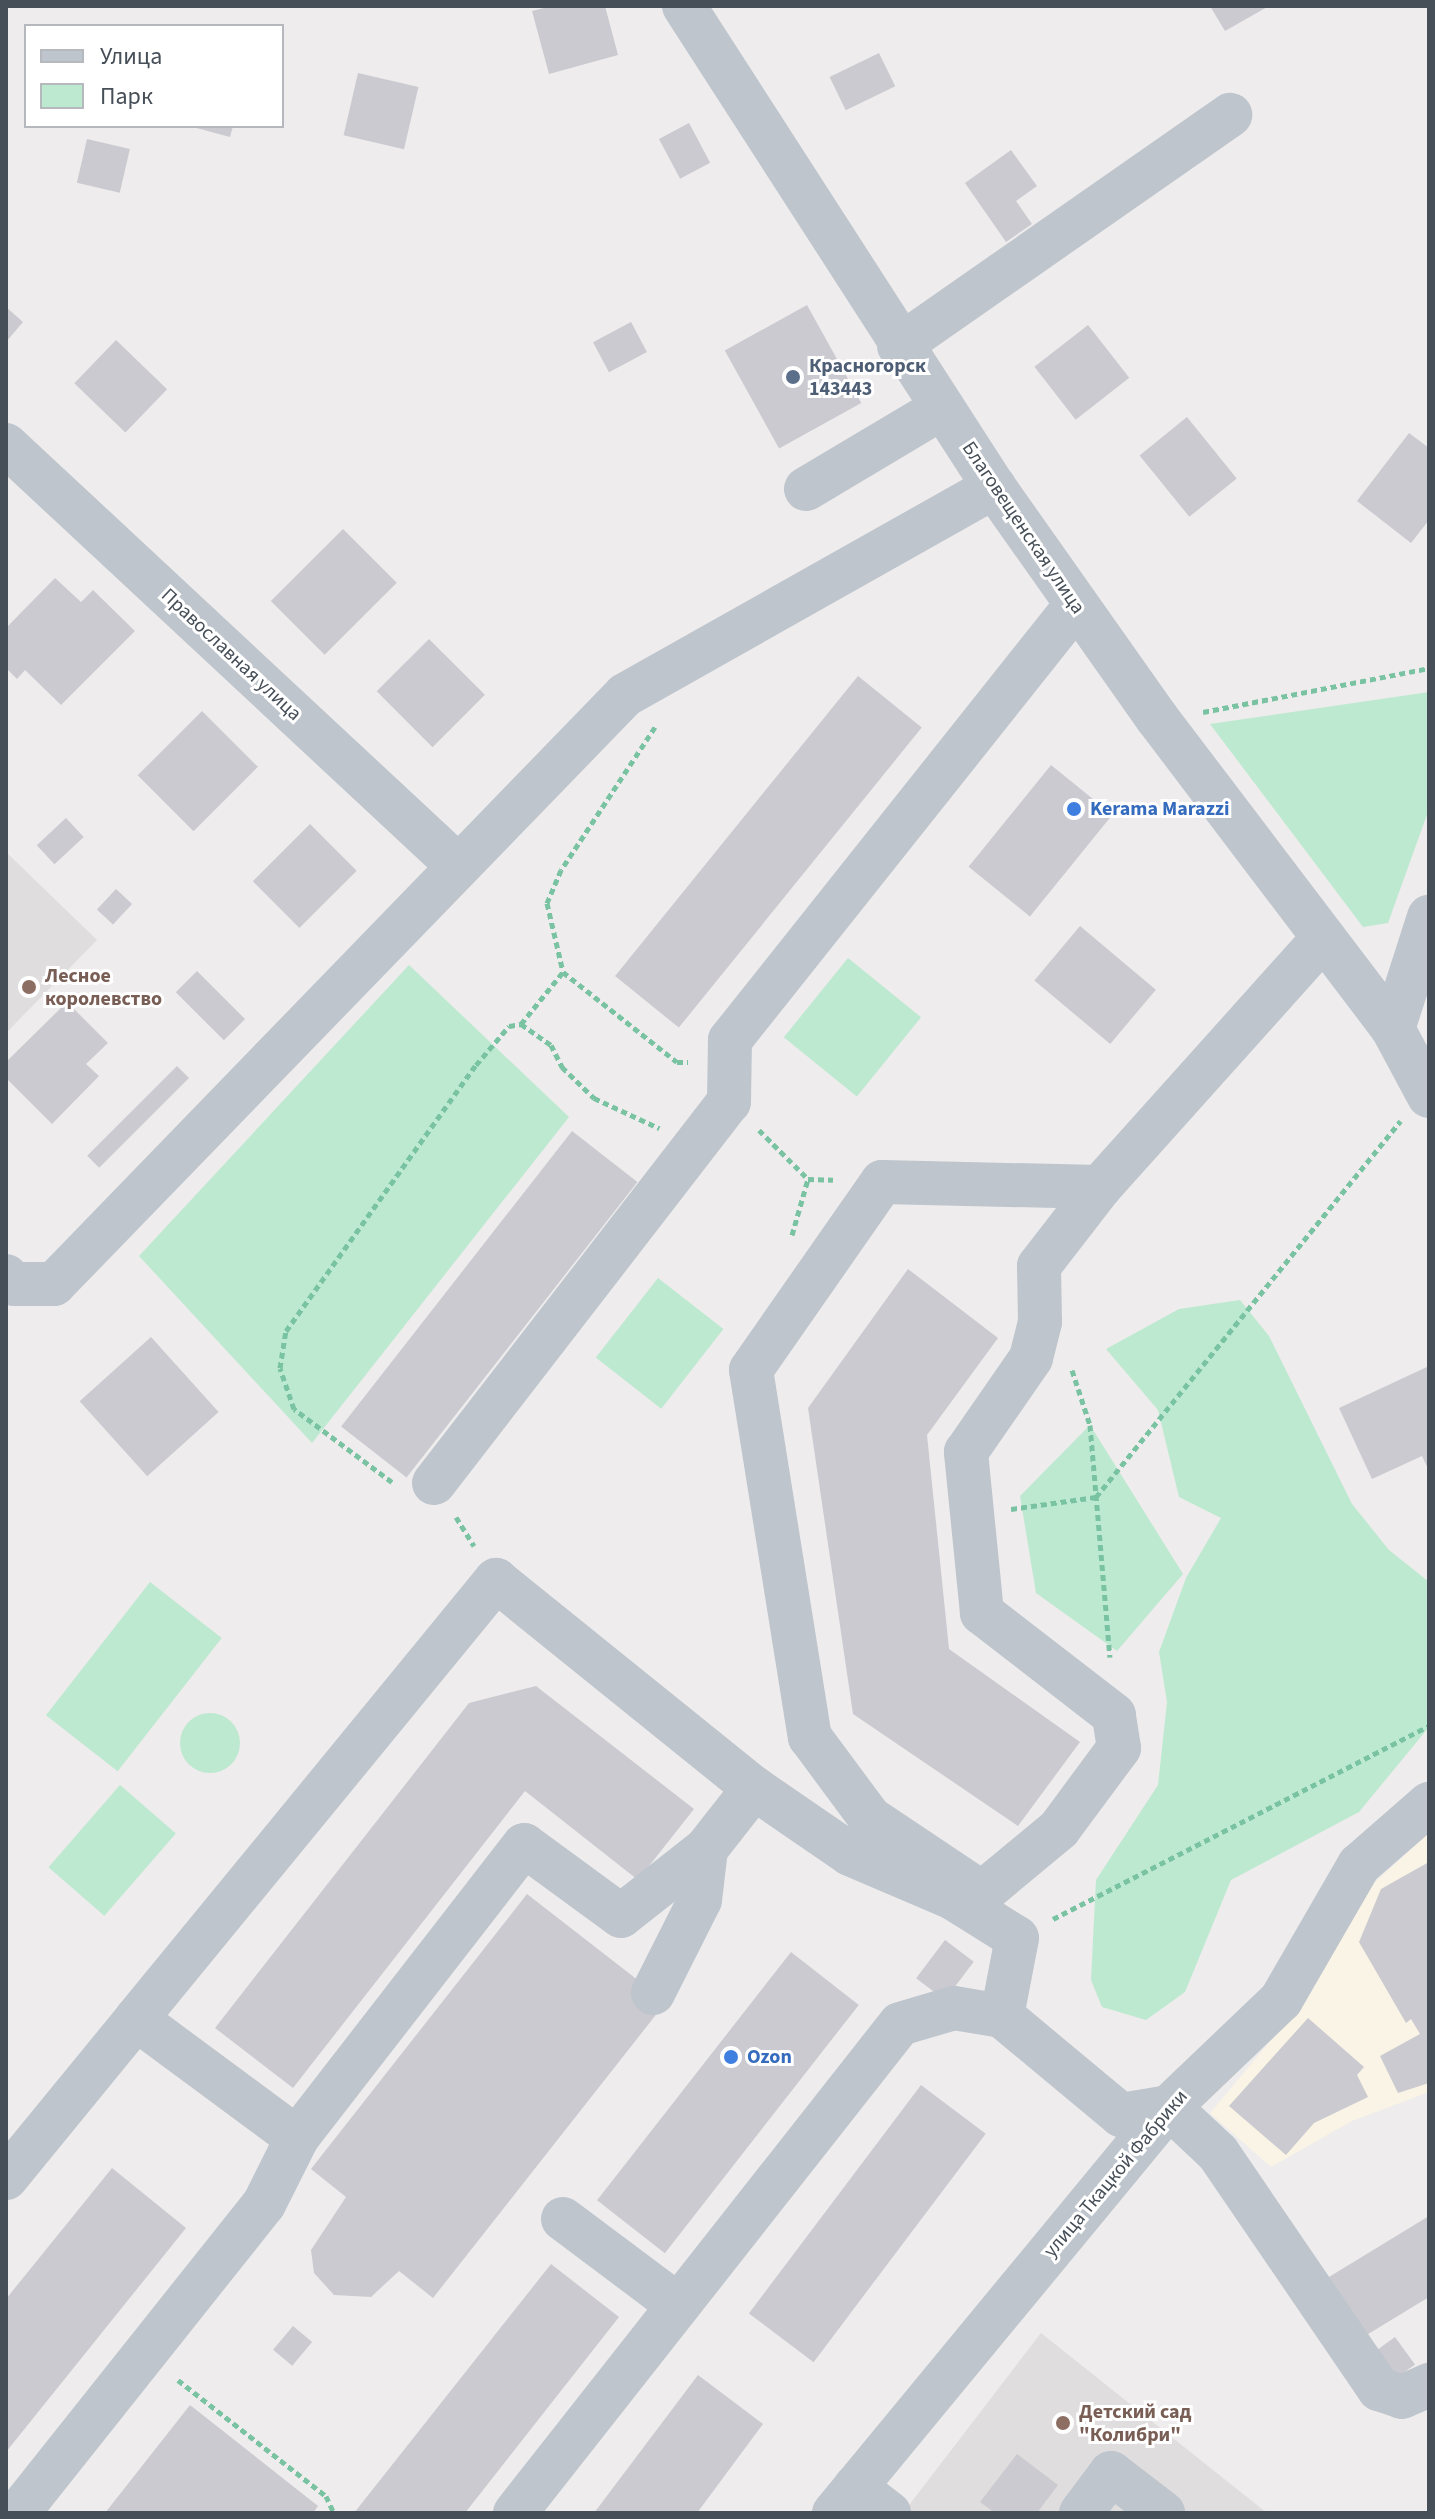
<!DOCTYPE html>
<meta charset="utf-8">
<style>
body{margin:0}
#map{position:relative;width:1435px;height:2519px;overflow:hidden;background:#eeecec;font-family:"Source Sans 3",sans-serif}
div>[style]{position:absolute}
.commercial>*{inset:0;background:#f9f4e5}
.education>*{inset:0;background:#dfdddd}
.green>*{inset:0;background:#bde9d1;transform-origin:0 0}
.round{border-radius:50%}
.building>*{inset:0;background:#cacad0;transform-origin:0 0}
.path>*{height:5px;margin-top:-2.5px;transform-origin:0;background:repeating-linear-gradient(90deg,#79c3a3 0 6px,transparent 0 10px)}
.minor>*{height:44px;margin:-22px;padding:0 22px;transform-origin:22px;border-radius:22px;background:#bec5cd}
.dots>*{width:22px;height:22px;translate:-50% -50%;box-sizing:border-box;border:4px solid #fff;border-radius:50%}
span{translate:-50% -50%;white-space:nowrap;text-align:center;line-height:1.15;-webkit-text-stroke:6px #fff;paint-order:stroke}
.service-label{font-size:20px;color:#4e5e75;font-weight:700}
.left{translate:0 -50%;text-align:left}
.street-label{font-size:20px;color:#464e57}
.shop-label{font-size:20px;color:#366cbe;font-weight:700}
.education-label{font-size:20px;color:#785e54;font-weight:700}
.frame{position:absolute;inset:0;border:8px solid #464e57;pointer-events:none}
.legend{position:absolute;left:24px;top:24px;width:260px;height:104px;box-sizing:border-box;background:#fff;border:2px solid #b5b8bc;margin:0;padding:10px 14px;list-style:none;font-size:24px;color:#464e57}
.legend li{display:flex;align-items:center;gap:16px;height:40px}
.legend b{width:40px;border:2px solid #b5b8bc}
</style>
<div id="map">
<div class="commercial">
<div style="clip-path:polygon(1429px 1833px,1429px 2092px,1352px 2121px,1271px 2167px,1210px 2113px,1308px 1996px,1374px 1883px)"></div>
</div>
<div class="education">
<div style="clip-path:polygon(6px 852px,97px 940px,6px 1033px)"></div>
<div style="clip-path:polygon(1041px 2333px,1267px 2513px,903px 2513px)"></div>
</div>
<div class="green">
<div style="clip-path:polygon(1429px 692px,1429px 809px,1388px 923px,1363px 927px,1210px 724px)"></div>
<div style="left:848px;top:958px;width:94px;height:102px;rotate:39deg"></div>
<div style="clip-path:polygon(409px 965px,569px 1117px,312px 1443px,139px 1256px)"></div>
<div style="left:658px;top:1278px;width:83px;height:101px;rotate:38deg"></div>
<div style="clip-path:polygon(1240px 1300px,1269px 1336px,1352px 1504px,1389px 1550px,1429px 1582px,1429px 1727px,1359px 1812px,1231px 1880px,1185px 1992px,1146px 2020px,1102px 2007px,1091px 1980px,1096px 1880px,1158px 1785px,1167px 1702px,1159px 1652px,1186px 1578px,1221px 1518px,1179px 1497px,1158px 1410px,1106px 1349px,1179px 1309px)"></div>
<div style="clip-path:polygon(1090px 1425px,1183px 1574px,1117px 1651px,1036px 1593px,1020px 1496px)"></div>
<div style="left:150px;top:1582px;width:91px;height:169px;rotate:38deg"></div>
<div class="round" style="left:180px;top:1713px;width:60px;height:60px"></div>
<div style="left:120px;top:1785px;width:74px;height:109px;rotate:41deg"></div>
</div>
<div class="building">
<div style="clip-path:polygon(552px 6px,605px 6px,618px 55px,549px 74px,532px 11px)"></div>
<div style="clip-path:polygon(1210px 6px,1269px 6px,1225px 31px)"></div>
<div style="left:879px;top:53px;width:37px;height:55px;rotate:64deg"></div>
<div style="left:358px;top:73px;width:62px;height:64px;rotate:13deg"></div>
<div style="left:689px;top:123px;width:45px;height:34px;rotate:62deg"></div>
<div style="clip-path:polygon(189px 126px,233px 126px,230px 137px)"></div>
<div style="left:87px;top:139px;width:44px;height:45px;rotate:13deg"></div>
<div style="clip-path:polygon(1011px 150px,1037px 186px,1016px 201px,1032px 224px,1006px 242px,965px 183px)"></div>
<div style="left:807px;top:305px;width:112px;height:94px;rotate:61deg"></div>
<div style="clip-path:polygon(6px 307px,23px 322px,6px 342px)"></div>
<div style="left:631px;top:322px;width:34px;height:43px;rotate:62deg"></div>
<div style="left:1088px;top:325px;width:67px;height:68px;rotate:52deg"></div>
<div style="left:116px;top:340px;width:71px;height:60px;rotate:44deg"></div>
<div style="left:1187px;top:417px;width:79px;height:61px;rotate:51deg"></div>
<div style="clip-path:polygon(1409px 433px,1429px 448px,1429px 520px,1411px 543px,1357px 501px)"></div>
<div style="left:343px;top:529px;width:76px;height:102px;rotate:45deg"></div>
<div style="clip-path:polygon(55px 578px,81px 602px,93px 590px,135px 631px,61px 705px,25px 670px,17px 679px,6px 668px,6px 628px)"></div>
<div style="left:429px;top:639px;width:79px;height:74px;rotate:45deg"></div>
<div style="left:858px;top:676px;width:82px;height:386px;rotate:39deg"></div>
<div style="left:202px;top:711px;width:79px;height:91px;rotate:45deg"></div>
<div style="left:1051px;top:765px;width:79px;height:131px;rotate:39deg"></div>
<div style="left:66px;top:818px;width:26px;height:40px;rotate:47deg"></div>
<div style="left:310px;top:824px;width:66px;height:81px;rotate:45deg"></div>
<div style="left:116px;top:889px;width:22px;height:28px;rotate:43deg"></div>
<div style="left:1080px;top:926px;width:99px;height:71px;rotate:40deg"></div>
<div style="left:197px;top:971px;width:68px;height:30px;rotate:45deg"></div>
<div style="clip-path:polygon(67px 1002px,108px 1043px,86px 1064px,99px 1076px,52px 1124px,6px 1078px,6px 1062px)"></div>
<div style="left:177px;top:1066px;width:17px;height:127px;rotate:45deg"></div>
<div style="left:572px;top:1131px;width:83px;height:375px;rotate:38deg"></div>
<div style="clip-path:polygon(908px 1269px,998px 1338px,927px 1435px,949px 1649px,1080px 1742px,1018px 1826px,853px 1714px,808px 1408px)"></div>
<div style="left:151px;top:1337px;width:101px;height:96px;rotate:48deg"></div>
<div style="clip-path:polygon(1429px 1366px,1429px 1471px,1422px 1456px,1372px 1479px,1339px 1408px)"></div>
<div style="clip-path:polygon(536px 1686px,694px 1809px,638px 1880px,525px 1791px,293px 2088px,215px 2028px,469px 1703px)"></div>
<div style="clip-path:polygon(1429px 1862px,1429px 2083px,1398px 2093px,1380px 2056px,1420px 2034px,1411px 2019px,1406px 2023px,1359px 1942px,1381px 1889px)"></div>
<div style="clip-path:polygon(527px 1894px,666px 2002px,433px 2298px,399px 2271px,371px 2297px,334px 2295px,314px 2273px,311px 2250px,346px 2197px,311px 2169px)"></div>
<div style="left:945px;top:1940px;width:36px;height:48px;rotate:37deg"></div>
<div style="left:791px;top:1952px;width:86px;height:315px;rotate:38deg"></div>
<div style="clip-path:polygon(1308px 2018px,1364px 2067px,1357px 2075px,1368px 2097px,1314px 2123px,1286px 2155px,1229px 2106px)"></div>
<div style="left:921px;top:2085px;width:81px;height:286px;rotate:37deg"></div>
<div style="clip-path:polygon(112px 2168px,186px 2228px,6px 2452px,6px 2299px)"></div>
<div style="clip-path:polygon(1429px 2216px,1429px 2297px,1360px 2339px,1324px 2280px)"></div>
<div style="clip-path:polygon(551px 2264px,619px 2317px,465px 2513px,354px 2513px)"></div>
<div style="left:293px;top:2326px;width:25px;height:31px;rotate:40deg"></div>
<div style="left:1395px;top:2337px;width:34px;height:32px;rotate:54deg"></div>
<div style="clip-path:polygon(698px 2375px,763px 2424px,697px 2513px,594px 2513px)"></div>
<div style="clip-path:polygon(190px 2405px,318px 2506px,313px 2513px,105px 2513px)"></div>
<div style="clip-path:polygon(1017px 2454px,1058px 2485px,1037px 2513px,995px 2513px,980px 2502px)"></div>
</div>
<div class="path">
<div style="left:1203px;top:712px;width:230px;rotate:-11deg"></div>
<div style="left:655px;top:727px;width:171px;rotate:123.3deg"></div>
<div style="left:561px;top:870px;width:36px;rotate:113deg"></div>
<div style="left:547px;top:903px;width:71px;rotate:76.9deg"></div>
<div style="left:563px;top:972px;width:145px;rotate:38.3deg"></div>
<div style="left:677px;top:1062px;width:11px"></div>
<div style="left:521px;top:1024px;width:67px;rotate:-51.1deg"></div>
<div style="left:759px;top:1130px;width:69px;rotate:45deg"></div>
<div style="left:808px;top:1179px;width:25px;rotate:2deg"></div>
<div style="left:792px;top:1235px;width:58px;rotate:-74.1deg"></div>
<div style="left:1072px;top:1370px;width:58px;rotate:71.9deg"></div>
<div style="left:1090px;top:1425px;width:233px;rotate:85.1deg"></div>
<div style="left:392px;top:1482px;width:122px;rotate:-143.3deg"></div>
<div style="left:294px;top:1409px;width:43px;rotate:-108.9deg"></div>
<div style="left:280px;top:1368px;width:37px;rotate:-81deg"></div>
<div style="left:286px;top:1331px;width:327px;rotate:-54.5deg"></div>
<div style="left:476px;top:1065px;width:51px;rotate:-49.8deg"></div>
<div style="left:509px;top:1026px;width:12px;rotate:-9deg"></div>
<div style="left:521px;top:1024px;width:37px;rotate:35deg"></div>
<div style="left:551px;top:1045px;width:25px;rotate:63deg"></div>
<div style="left:562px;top:1067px;width:45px;rotate:44.1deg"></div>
<div style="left:594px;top:1098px;width:72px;rotate:24.8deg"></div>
<div style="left:1011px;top:1509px;width:86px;rotate:-8deg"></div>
<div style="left:1096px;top:1497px;width:484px;rotate:-51deg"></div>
<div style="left:456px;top:1517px;width:34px;rotate:58deg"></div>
<div style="left:1053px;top:1919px;width:423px;rotate:-27.2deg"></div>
<div style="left:178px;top:2380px;width:188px;rotate:38.1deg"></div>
<div style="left:326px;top:2496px;width:19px;rotate:65deg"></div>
</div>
<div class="minor">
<div style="left:684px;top:6px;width:572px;rotate:57.2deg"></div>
<div style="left:994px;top:487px;width:283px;rotate:54.8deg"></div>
<div style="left:1157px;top:718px;width:390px;rotate:52.8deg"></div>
<div style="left:1393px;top:1029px;width:76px;rotate:61.8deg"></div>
<div style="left:899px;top:346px;width:404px;rotate:-34.9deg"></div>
<div style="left:6px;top:445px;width:615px;rotate:42.96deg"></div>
<div style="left:806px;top:489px;width:158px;rotate:-30.8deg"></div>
<div style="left:1393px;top:1029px;width:118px;rotate:-72.2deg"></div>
<div style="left:1100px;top:1187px;width:218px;rotate:-178.7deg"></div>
<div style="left:882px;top:1182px;width:229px;rotate:124.9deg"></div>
<div style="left:751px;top:1370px;width:372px;rotate:80.9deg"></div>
<div style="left:810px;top:1737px;width:101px;rotate:53.5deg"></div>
<div style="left:870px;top:1818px;width:135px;rotate:33.8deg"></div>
<div style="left:982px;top:1893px;width:100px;rotate:-39.7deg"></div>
<div style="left:1059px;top:1829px;width:101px;rotate:-53.5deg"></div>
<div style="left:1119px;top:1748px;width:33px;rotate:-99deg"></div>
<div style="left:1114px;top:1715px;width:167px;rotate:-142.3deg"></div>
<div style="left:982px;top:1613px;width:162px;rotate:-95.7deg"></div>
<div style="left:966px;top:1452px;width:114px;rotate:-55.3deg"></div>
<div style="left:1031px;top:1358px;width:37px;rotate:-76deg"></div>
<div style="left:1040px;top:1322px;width:56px;rotate:-91deg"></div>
<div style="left:1039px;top:1266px;width:100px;rotate:-52.3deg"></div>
<div style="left:1100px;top:1187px;width:332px;rotate:-48.1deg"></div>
<div style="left:6px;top:1276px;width:11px;rotate:45deg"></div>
<div style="left:14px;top:1284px;width:40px"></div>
<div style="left:54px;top:1284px;width:820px;rotate:-45.89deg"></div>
<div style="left:625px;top:695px;width:424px;rotate:-29.4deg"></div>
<div style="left:434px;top:1483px;width:482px;rotate:-52.3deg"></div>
<div style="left:729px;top:1102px;width:62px;rotate:-89.1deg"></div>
<div style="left:730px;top:1040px;width:556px;rotate:-51.5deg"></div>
<div style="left:754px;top:1788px;width:78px;rotate:128.2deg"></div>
<div style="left:706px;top:1849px;width:108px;rotate:141.8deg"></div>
<div style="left:621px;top:1916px;width:120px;rotate:-143.8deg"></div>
<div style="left:524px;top:1845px;width:371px;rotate:127.8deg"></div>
<div style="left:297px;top:2138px;width:200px;rotate:-143.5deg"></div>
<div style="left:136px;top:2019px;width:568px;rotate:-50.65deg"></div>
<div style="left:496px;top:1580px;width:331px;rotate:38.9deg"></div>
<div style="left:754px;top:1788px;width:116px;rotate:34.5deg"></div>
<div style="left:850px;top:1854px;width:112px;rotate:23.1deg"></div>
<div style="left:953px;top:1898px;width:75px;rotate:32deg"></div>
<div style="left:1017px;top:1938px;width:79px;rotate:100.9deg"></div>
<div style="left:1002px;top:2016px;width:155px;rotate:39.8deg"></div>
<div style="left:1121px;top:2115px;width:49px;rotate:-9.5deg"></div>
<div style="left:1169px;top:2107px;width:67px;rotate:43.2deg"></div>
<div style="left:1218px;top:2153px;width:286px;rotate:55.7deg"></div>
<div style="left:1379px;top:2389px;width:24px;rotate:19deg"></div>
<div style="left:1402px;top:2397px;width:30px;rotate:-24deg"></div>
<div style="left:653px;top:1993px;width:104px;rotate:-63.2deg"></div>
<div style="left:700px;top:1900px;width:51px;rotate:-83.3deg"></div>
<div style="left:6px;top:2178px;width:205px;rotate:-50.7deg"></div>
<div style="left:563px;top:2219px;width:144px;rotate:36.8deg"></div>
<div style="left:855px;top:2487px;width:43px;rotate:37.4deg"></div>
<div style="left:18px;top:2513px;width:395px;rotate:-51.5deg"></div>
<div style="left:264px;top:2204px;width:74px;rotate:-63.4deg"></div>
<div style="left:515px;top:2513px;width:622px;rotate:-51.79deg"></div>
<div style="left:900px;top:2024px;width:56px;rotate:-16.5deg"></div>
<div style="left:954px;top:2008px;width:49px;rotate:9.5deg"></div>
<div style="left:834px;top:2513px;width:526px;rotate:-50.47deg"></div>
<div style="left:1169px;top:2107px;width:155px;rotate:-43.7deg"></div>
<div style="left:1281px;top:2000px;width:156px;rotate:-60deg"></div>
<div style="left:1359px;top:1865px;width:93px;rotate:-41.1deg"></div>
<div style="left:1081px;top:2513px;width:50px;rotate:-53.1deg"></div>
<div style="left:1111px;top:2473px;width:66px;rotate:37.6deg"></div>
</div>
<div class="dots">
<div style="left:793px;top:377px;background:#5c6f8a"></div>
<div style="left:1074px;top:809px;background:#3f7fe0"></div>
<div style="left:29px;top:987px;background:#8d6e63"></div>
<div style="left:731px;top:2057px;background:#3f7fe0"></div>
<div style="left:1063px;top:2423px;background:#8d6e63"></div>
</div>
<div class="service-label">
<span class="left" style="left:809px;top:378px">Красногорск<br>143443</span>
</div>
<div class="street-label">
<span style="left:1023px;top:528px;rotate:56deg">Благовещенская улица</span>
<span style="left:231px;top:655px;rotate:43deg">Православная улица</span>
<span style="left:1116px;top:2174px;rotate:-50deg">улица Ткацкой Фабрики</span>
</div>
<div class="shop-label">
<span class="left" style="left:1090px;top:809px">Kerama Marazzi</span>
<span class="left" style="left:747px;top:2057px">Ozon</span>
</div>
<div class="education-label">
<span class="left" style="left:45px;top:988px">Лесное<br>королевство</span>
<span class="left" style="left:1079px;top:2424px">Детский сад<br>"Колибри"</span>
</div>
<div class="frame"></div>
<ul class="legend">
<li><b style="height:10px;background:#bec5cd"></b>Улица</li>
<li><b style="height:22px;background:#bde9d1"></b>Парк</li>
</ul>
</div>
